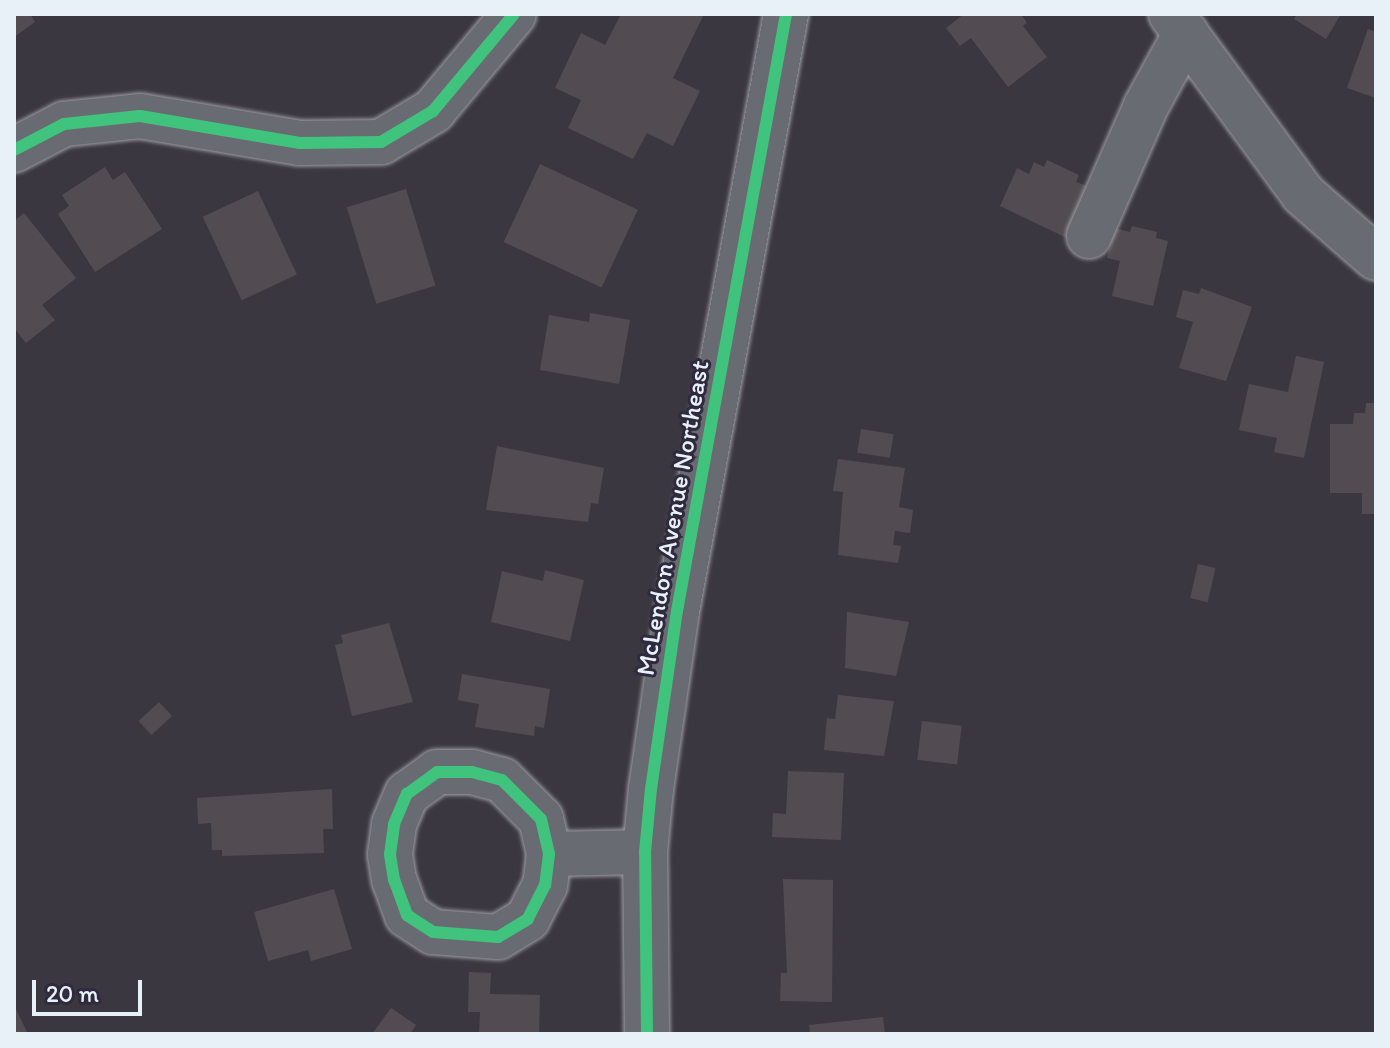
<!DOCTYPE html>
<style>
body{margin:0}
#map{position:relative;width:1390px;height:1048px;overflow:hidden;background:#3b3740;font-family:Itim,sans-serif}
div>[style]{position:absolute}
.building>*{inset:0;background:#524c52;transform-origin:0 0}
.roads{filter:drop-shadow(0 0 2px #9d9da2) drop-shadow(0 0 2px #9d9da2)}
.minor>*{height:44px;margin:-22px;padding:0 22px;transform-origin:22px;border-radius:22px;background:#696b72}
.cycleway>*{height:12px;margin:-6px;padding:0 6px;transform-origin:6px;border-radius:6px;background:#40c37c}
span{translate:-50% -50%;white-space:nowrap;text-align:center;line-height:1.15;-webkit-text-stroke:6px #2f2a3d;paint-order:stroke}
.street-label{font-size:26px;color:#e8f1f8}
.frame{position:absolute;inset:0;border:16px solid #e8f1f8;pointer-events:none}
.scale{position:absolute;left:32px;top:980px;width:110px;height:36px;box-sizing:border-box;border:4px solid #e8f1f8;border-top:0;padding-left:10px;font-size:24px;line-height:28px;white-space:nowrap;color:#e8f1f8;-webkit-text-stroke:6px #2f2a3d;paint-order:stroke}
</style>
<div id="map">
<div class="building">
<div style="clip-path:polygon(14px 14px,30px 14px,35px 22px,14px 37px)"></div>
<div style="clip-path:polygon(621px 14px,704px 14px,673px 78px,700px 91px,673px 146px,647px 133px,633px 159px,568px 128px,581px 100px,555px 88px,581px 33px,605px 45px)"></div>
<div style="clip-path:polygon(964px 14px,1021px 14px,1027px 23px,1023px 26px,1047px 57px,1008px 87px,971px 38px,960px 46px,946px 28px)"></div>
<div style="clip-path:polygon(1297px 14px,1341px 14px,1326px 39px,1294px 19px)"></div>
<div style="clip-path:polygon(1368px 29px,1376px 32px,1376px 98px,1347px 88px)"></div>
<div style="clip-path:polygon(1047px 160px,1079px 175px,1076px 182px,1089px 187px,1067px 238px,1000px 206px,1017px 168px,1029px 174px,1034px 162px,1044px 167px)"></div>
<div style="left:540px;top:164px;width:108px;height:86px;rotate:25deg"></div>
<div style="clip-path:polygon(105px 167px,113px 180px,125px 172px,162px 229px,95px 272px,58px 214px,69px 206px,62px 195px)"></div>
<div style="left:406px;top:189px;width:101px;height:62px;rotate:73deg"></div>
<div style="left:258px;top:191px;width:92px;height:61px;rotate:65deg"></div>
<div style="clip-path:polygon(24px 213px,76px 278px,42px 305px,55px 320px,26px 343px,14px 328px,14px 221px)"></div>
<div style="clip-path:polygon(1132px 226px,1157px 232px,1156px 238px,1168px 241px,1153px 306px,1112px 296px,1120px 261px,1107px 258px,1114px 228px,1130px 232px)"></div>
<div style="clip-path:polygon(1201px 288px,1252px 307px,1226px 381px,1179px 368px,1193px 322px,1176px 317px,1183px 290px,1199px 294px)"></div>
<div style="clip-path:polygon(590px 313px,630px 320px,619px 384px,540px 370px,549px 315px,589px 322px)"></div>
<div style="clip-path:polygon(1296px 356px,1324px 362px,1304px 458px,1274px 452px,1277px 438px,1239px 430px,1249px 384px,1288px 392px)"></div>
<div style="clip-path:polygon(1366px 403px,1376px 403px,1376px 514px,1362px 514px,1362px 493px,1330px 493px,1330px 424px,1353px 424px,1354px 413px,1365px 413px)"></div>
<div style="left:861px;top:429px;width:33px;height:24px;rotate:9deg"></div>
<div style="clip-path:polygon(497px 446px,604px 468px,598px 504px,591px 503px,588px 522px,486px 510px)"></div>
<div style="clip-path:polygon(838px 459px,905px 468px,899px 507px,913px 510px,910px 533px,895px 531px,893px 545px,901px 546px,898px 563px,838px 555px,843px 492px,833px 491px)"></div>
<div style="left:1198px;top:564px;width:18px;height:35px;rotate:13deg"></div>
<div style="clip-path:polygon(545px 570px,584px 580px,570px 641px,491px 622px,502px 571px,543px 581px)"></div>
<div style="clip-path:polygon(847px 612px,909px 622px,896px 676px,845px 668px)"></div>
<div style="clip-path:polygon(389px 623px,413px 702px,352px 716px,335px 645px,343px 643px,341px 635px)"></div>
<div style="clip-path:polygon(462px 674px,550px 689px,544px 728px,535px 726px,534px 736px,475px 727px,479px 704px,458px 700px)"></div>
<div style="clip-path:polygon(838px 695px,894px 701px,884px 756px,824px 750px,827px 718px,835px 719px)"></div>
<div style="left:159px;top:702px;width:19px;height:28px;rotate:47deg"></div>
<div style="left:922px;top:721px;width:40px;height:39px;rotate:7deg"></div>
<div style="clip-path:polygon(788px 771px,844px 773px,841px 840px,772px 837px,773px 813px,786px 814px)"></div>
<div style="clip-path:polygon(332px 789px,333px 829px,323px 829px,324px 853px,222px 856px,222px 850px,212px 850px,211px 823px,198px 824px,197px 798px)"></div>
<div style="clip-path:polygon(783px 879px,833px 880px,832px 1002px,780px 1001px,781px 973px,787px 973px)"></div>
<div style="clip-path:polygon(334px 889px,352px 949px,311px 961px,308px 950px,268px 961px,254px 912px)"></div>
<div style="clip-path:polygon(469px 972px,491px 973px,490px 994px,540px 995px,539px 1034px,479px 1034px,480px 1012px,468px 1012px)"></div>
<div style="clip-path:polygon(14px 1005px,28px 1034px,14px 1034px)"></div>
<div style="clip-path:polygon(391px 1008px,416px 1025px,410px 1034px,372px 1034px)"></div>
<div style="clip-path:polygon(883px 1017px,885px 1034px,810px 1034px,809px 1025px)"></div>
</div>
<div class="roads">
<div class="minor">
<div style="left:1171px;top:14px;width:223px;rotate:53.7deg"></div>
<div style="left:1303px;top:194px;width:97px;rotate:41.2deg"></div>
<div style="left:14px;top:150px;width:56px;rotate:-27.5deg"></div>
<div style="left:64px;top:124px;width:76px;rotate:-6deg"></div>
<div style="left:140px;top:116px;width:162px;rotate:9.6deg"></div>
<div style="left:300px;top:143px;width:81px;rotate:-0.7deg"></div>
<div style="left:381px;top:142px;width:61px;rotate:-30.8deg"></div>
<div style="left:433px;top:111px;width:126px;rotate:-50.1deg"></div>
<div style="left:1089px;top:236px;width:142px;rotate:-66.3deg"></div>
<div style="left:1146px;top:106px;width:83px;rotate:-61.3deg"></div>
<div style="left:437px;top:772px;width:35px"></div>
<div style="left:472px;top:772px;width:31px;rotate:15deg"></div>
<div style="left:502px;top:780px;width:55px;rotate:45deg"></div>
<div style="left:541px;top:819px;width:36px;rotate:77deg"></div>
<div style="left:549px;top:854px;width:31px;rotate:97deg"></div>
<div style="left:545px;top:885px;width:38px;rotate:117deg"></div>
<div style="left:528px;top:919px;width:35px;rotate:149deg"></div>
<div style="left:498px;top:937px;width:65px;rotate:-175.6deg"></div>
<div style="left:433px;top:932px;width:31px;rotate:-147deg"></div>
<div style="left:407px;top:915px;width:37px;rotate:-110deg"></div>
<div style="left:394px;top:880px;width:26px;rotate:-99deg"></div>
<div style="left:390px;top:854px;width:30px;rotate:-82deg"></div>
<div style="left:394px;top:824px;width:33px;rotate:-67deg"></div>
<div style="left:407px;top:794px;width:37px;rotate:-36deg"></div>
<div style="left:549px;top:854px;width:96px;rotate:-1.2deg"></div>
<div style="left:647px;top:1034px;width:182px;rotate:-90.6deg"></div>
<div style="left:645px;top:852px;width:63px;rotate:-84.6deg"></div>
<div style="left:651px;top:789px;width:180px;rotate:-81.7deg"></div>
<div style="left:677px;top:611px;width:607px;rotate:-79.65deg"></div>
</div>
</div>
<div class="cycleway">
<div style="left:14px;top:150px;width:56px;rotate:-27.5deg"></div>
<div style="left:64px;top:124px;width:76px;rotate:-6deg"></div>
<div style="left:140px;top:116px;width:162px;rotate:9.6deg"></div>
<div style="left:300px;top:143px;width:81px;rotate:-0.7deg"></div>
<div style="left:381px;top:142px;width:61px;rotate:-30.8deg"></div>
<div style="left:433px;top:111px;width:126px;rotate:-50.1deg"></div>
<div style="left:437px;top:772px;width:35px"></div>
<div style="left:472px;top:772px;width:31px;rotate:15deg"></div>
<div style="left:502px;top:780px;width:55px;rotate:45deg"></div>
<div style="left:541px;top:819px;width:36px;rotate:77deg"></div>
<div style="left:549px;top:854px;width:31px;rotate:97deg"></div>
<div style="left:545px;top:885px;width:38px;rotate:117deg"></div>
<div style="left:528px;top:919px;width:35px;rotate:149deg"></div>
<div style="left:498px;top:937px;width:65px;rotate:-175.6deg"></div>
<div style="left:433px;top:932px;width:31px;rotate:-147deg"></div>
<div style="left:407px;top:915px;width:37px;rotate:-110deg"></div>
<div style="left:394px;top:880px;width:26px;rotate:-99deg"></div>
<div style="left:390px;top:854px;width:30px;rotate:-82deg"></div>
<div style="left:394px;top:824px;width:33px;rotate:-67deg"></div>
<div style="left:407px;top:794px;width:37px;rotate:-36deg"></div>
<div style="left:647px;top:1034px;width:182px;rotate:-90.6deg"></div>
<div style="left:645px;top:852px;width:63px;rotate:-84.6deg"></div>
<div style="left:651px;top:789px;width:180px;rotate:-81.7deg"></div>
<div style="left:677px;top:611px;width:607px;rotate:-79.65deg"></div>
</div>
<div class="street-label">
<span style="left:673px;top:518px;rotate:-80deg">McLendon Avenue Northeast</span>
</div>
<div class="frame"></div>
<div class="scale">20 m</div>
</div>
